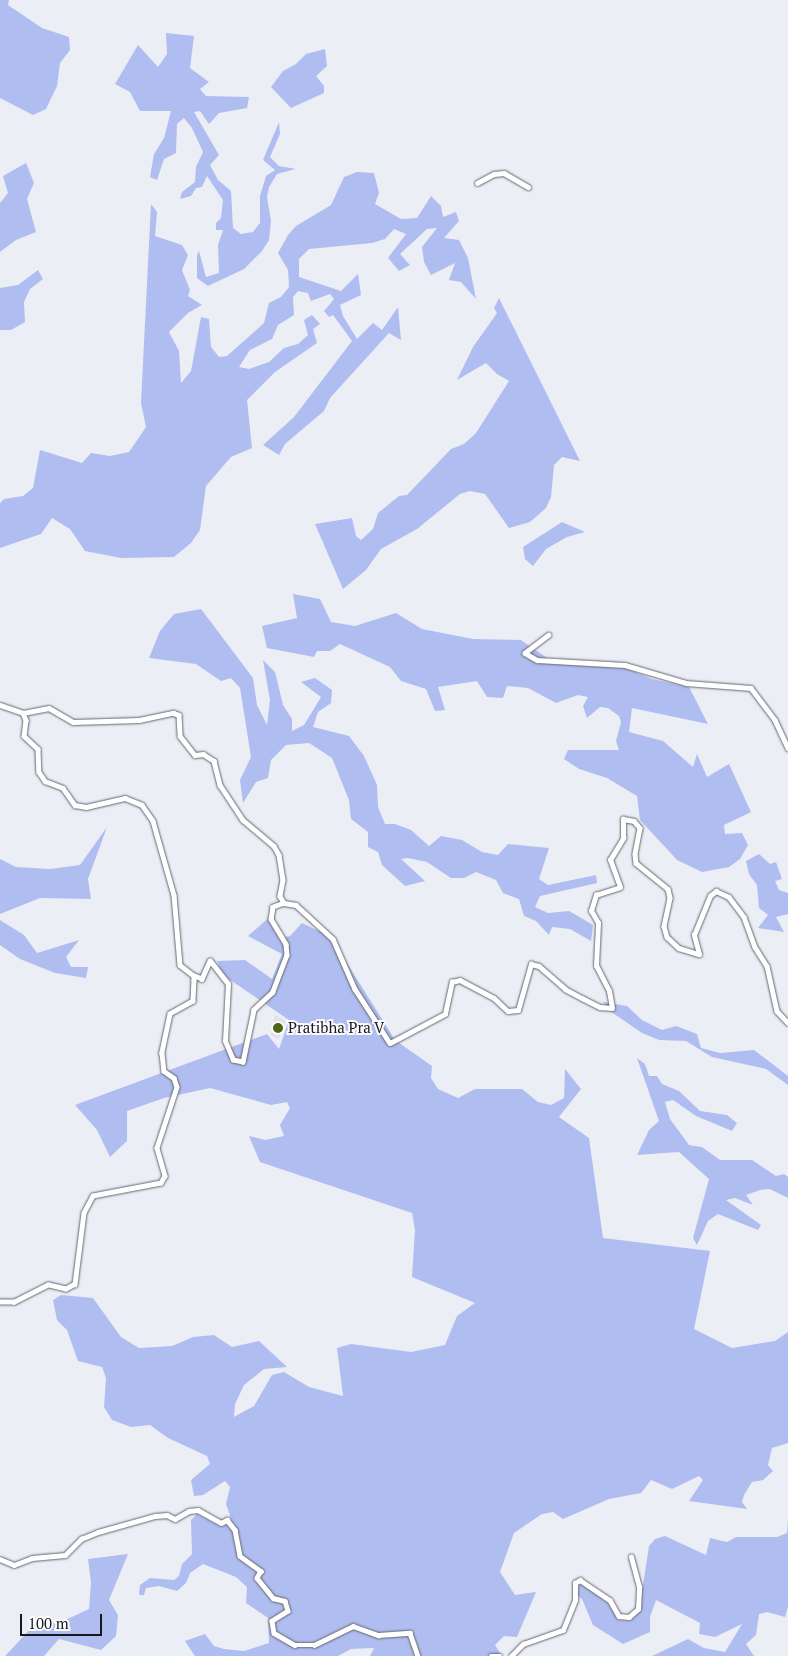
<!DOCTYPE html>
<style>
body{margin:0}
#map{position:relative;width:788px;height:1656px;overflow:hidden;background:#eceef6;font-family:"PT Serif",serif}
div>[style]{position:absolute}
.built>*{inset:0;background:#dee2f0}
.green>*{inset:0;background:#b0bdf1}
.roads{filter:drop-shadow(0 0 1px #64666d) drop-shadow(0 0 1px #64666d)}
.street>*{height:4.5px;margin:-2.25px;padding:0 2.25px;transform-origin:2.25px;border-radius:2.25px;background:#fff}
.dots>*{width:14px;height:14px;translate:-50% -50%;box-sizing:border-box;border:2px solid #fbfbff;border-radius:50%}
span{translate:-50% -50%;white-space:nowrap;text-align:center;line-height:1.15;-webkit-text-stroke:4px #fbfbff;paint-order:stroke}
.poi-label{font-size:15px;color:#18191c}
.left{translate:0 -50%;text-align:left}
.scale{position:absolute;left:20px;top:1614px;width:82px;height:22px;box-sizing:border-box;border:2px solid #18191c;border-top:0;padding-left:6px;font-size:15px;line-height:18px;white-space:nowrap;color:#18191c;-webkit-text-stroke:4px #fbfbff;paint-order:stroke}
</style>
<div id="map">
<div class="built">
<div style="clip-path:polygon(275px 1015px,285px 1021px,279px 1039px,271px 1035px)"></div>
</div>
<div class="green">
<div style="clip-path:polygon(0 0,9px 0,8px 5px,42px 28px,69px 37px,70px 50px,60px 63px,57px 86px,46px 109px,33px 115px,0 98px)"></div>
<div style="clip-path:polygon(166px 33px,194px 36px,190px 68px,209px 82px,200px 89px,206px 96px,249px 97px,247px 108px,219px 113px,209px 124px,200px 111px,194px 112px,219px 155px,210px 165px,218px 180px,231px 191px,233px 228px,241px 234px,253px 232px,260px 223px,260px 196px,266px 176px,275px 170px,263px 160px,279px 122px,280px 134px,270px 157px,279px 166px,296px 169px,277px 174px,269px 187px,267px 197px,271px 221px,269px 240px,262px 251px,244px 269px,208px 286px,197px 278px,197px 255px,199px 251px,206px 277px,219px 273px,218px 245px,223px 230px,216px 230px,216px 223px,221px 218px,223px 200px,207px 176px,202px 187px,196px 188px,191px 196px,180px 199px,182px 192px,195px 182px,196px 167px,203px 152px,192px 128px,184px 118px,177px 124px,176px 153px,164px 159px,157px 180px,150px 177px,154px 154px,164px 138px,171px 111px,140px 111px,130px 92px,115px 84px,138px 45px,158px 67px,167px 54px)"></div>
<div style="clip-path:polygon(325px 49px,327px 66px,316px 76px,324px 86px,324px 93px,291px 108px,271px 87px,283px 71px,296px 64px,306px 54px)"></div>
<div style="clip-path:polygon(26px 163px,34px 183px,27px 199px,36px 232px,16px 240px,0 252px,0 203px,8px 193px,3px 176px)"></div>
<div style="clip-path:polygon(357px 172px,374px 173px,379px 193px,375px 204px,401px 219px,417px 218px,431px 196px,441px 206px,443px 217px,456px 212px,459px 221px,444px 238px,459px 240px,468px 258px,476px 299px,461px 282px,449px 280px,455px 263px,431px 275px,424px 262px,422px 247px,437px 228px,427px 229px,400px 254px,410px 265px,399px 271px,388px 258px,406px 234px,394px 229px,385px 239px,372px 243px,309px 249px,299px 259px,299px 277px,341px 291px,358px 274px,361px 295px,340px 305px,343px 316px,357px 339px,373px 323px,382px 330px,398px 307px,401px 340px,389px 333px,330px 398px,324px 411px,285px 444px,279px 455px,263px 445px,294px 417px,352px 341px,333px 315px,329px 317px,324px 311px,334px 299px,330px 294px,311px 301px,308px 293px,298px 291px,293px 297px,294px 315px,278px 325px,272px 339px,250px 350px,239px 367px,249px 369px,269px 362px,284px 348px,298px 344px,308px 335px,304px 320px,312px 315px,320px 324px,313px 329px,317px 343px,275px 372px,247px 400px,252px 448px,231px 457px,206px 486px,200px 530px,191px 543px,174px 557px,121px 558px,85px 551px,70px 529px,52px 518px,41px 534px,0 548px,0 503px,4px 499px,23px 496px,33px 488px,40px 450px,82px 463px,91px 453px,110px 456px,129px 452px,146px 427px,141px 403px,151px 204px,157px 212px,155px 236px,182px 245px,188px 255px,182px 270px,190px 290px,188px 296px,202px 305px,188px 313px,169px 332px,179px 351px,181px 383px,191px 371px,201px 317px,209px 319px,211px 347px,219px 357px,227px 356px,264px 323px,269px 303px,281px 297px,289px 287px,288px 270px,278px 253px,288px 235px,296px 226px,331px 205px,344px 177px)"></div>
<div style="clip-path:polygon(38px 270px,43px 279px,30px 289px,24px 302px,25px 322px,11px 330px,0 330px,0 288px,18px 285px)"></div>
<div style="clip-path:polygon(499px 298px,580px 461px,562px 457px,554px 465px,551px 497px,546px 508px,530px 522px,509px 528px,485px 494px,470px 491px,460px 494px,417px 529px,381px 549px,366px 570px,343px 589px,315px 524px,352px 518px,356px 536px,361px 540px,373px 529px,378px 513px,399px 496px,407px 495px,451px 449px,464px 444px,476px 433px,509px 381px,497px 374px,486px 363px,457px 380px,473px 347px,497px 313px,494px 308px)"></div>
<div style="clip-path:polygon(562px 522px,585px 532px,567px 537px,546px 549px,533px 566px,525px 559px,523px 547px)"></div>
<div style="clip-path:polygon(293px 594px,320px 599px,331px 622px,355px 626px,396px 613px,422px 629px,473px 639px,521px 640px,556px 664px,625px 668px,652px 679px,689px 687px,708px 724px,632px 708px,629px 732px,663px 741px,693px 767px,697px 754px,707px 777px,729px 764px,751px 812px,724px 825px,725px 834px,742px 833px,748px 845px,740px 859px,729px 867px,702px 872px,677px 860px,640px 820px,637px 796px,607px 778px,579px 769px,564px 759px,568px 750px,619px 750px,616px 741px,621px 722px,619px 716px,608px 708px,600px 707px,587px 718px,583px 706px,588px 697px,578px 695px,556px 703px,528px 688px,507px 686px,503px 698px,487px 697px,477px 681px,438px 687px,445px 710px,435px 711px,426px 689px,401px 681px,390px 667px,340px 644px,330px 651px,317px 651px,314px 657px,267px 648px,262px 626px,297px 618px)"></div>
<div style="clip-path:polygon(201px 609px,253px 678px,257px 705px,267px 725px,270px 700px,263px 660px,275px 672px,283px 705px,292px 719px,292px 731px,304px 725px,321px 697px,301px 682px,315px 678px,332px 690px,331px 703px,318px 712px,313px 727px,349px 736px,364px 756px,377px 785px,378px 807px,385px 824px,395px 824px,411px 830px,429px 846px,441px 836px,462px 840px,482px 852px,498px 855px,508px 844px,549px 848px,539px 879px,548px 885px,596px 875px,597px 883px,540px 896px,535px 907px,548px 913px,569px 911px,583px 919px,593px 925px,591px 941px,570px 929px,552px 927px,549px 935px,536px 921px,524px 916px,519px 899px,503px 893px,496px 880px,476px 872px,464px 878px,451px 878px,427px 862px,408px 858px,401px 859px,425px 881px,405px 886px,382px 865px,378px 852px,368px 847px,368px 832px,351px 819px,349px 800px,332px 758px,309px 743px,286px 745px,271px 760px,268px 778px,256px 782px,243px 803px,240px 780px,251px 757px,240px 688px,231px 678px,221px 681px,196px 664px,149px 658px,160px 631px,174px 614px)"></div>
<div style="clip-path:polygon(107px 827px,88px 879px,91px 899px,40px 898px,0 914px,0 859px,16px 867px,50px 869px,80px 865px)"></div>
<div style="clip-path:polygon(759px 854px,770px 864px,776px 862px,782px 879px,775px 881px,779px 890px,788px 893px,788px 914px,776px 917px,784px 932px,758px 928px,768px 915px,759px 908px,757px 885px,749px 874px,746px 861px)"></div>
<div style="clip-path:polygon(272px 915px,279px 938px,290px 936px,302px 923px,330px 936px,395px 1040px,432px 1066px,431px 1078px,438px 1089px,458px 1098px,475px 1089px,522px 1089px,538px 1102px,551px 1105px,564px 1098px,565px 1069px,581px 1089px,559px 1117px,589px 1138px,603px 1238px,710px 1251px,694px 1329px,732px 1348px,775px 1341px,788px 1332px,788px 1443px,772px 1448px,768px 1465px,773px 1471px,763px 1480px,752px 1482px,744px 1495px,742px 1502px,747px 1509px,689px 1501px,703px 1480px,699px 1476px,672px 1489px,651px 1480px,641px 1493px,609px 1499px,563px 1519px,553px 1512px,542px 1514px,514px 1533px,500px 1572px,515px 1595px,536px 1592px,517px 1637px,504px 1636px,495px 1645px,502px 1656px,370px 1656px,374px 1648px,351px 1649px,338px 1656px,195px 1656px,185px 1641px,205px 1634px,214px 1646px,224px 1649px,244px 1651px,269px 1643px,268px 1618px,246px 1603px,247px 1587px,236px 1577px,203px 1564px,190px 1573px,186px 1583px,177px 1591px,159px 1586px,146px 1588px,144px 1595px,139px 1595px,140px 1585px,150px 1578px,174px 1580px,179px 1576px,182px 1564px,192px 1554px,191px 1520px,197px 1514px,220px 1526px,233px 1524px,226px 1504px,230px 1487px,225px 1481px,203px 1495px,194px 1496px,191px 1480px,210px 1464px,207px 1456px,168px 1438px,150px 1425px,131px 1427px,112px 1420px,104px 1407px,106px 1378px,102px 1367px,78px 1361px,67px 1330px,57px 1320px,53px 1300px,61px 1295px,93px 1298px,121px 1337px,139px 1348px,172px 1346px,193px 1337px,214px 1335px,232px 1347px,259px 1341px,287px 1367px,264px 1369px,244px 1385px,235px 1404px,234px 1417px,254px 1406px,272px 1375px,284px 1372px,309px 1387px,343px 1396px,337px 1348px,351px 1344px,411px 1352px,445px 1345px,457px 1316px,475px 1303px,412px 1277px,415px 1230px,412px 1213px,260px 1162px,249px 1136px,265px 1140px,284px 1136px,280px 1125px,290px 1108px,287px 1102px,271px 1105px,210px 1088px,164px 1098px,127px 1111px,127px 1141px,110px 1157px,97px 1130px,75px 1105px,267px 1034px,279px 1049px,289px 1020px,223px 975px,217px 961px,245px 960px,272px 979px,282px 954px,248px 936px)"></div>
<div style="clip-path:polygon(0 920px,24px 935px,37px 953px,79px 940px,66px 957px,71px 967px,88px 967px,86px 978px,55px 973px,20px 959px,0 945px)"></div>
<div style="clip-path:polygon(603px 1002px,627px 1006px,642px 1020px,662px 1030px,676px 1026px,697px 1034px,701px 1048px,720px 1053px,754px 1050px,788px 1076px,788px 1085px,766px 1069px,712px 1057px,686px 1041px,659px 1040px,642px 1033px,610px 1011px)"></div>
<div style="clip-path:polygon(637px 1058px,645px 1064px,649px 1076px,657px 1076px,662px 1084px,679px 1091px,700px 1111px,727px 1115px,737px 1123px,732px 1131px,696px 1116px,673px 1100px,665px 1102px,670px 1119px,689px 1145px,702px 1147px,720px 1160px,752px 1160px,776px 1176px,784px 1174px,788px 1177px,788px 1198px,770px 1189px,760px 1190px,746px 1195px,753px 1205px,735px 1198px,726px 1200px,761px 1225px,758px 1230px,718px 1214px,708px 1221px,697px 1245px,693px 1238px,709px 1179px,679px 1152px,637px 1155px,649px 1130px,659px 1121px)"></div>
<div style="clip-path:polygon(788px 1520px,788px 1607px,785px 1617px,767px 1612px,759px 1614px,756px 1635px,746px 1644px,754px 1656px,652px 1656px,688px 1639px,704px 1648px,725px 1652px,742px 1624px,715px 1637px,699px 1634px,700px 1623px,656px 1600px,650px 1617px,650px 1632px,623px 1644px,593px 1625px,582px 1599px,578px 1596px,578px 1587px,582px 1584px,607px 1602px,619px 1620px,628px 1621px,639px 1611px,649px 1546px,655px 1539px,665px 1536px,706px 1555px,710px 1538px,727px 1542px,736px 1537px,777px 1537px,787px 1533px)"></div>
<div style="clip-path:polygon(128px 1554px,109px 1600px,118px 1615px,116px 1636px,101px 1650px,59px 1639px,44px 1656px,5px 1656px,35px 1624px,63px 1621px,89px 1609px,91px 1582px,88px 1559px)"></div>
</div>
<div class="roads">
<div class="street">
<div style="left:477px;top:183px;width:19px;rotate:-28deg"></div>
<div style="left:494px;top:174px;width:10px;rotate:-6deg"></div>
<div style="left:504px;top:173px;width:28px;rotate:30deg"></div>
<div style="left:549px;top:635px;width:30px;rotate:143deg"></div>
<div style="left:525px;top:653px;width:14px;rotate:30deg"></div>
<div style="left:537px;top:660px;width:88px;rotate:3.3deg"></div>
<div style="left:625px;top:665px;width:64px;rotate:16.4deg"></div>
<div style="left:686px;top:683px;width:65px;rotate:4.4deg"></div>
<div style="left:751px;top:688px;width:40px;rotate:53deg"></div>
<div style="left:775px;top:720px;width:31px;rotate:65deg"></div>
<div style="left:0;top:705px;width:24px;rotate:19deg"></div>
<div style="left:23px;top:713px;width:8px;rotate:67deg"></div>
<div style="left:26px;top:720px;width:16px;rotate:97deg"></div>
<div style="left:24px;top:736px;width:19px;rotate:43deg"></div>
<div style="left:38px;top:749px;width:23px;rotate:88deg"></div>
<div style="left:39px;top:772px;width:11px;rotate:56deg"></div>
<div style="left:45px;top:781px;width:19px;rotate:21deg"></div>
<div style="left:63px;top:788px;width:21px;rotate:55deg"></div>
<div style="left:75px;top:805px;width:11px;rotate:10deg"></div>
<div style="left:86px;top:807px;width:40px;rotate:-13deg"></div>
<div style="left:125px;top:798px;width:18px;rotate:22deg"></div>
<div style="left:142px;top:805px;width:19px;rotate:55deg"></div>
<div style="left:153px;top:821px;width:77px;rotate:74.2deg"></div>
<div style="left:174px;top:895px;width:70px;rotate:85.1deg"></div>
<div style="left:180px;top:965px;width:18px;rotate:38deg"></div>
<div style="left:194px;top:976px;width:4px;rotate:90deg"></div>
<div style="left:194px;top:980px;width:21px;rotate:93deg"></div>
<div style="left:193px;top:1001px;width:26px;rotate:151deg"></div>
<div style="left:170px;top:1014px;width:40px;rotate:102deg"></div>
<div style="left:162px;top:1053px;width:18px;rotate:84deg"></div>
<div style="left:164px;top:1071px;width:12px;rotate:35deg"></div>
<div style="left:174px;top:1078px;width:9px;rotate:72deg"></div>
<div style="left:177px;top:1087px;width:64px;rotate:108.2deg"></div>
<div style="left:157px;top:1148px;width:29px;rotate:74deg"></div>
<div style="left:165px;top:1176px;width:8px;rotate:120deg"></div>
<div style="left:161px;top:1183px;width:69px;rotate:169.2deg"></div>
<div style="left:93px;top:1196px;width:19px;rotate:118deg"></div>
<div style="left:84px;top:1213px;width:72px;rotate:97.2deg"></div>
<div style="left:75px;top:1284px;width:10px;rotate:151deg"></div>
<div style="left:66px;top:1289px;width:18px;rotate:-167deg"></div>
<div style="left:48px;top:1285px;width:38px;rotate:153deg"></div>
<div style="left:14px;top:1302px;width:14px;rotate:180deg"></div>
<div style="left:23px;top:713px;width:26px;rotate:-11deg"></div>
<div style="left:49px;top:708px;width:28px;rotate:30deg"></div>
<div style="left:73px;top:722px;width:66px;rotate:-1.7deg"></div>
<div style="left:139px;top:720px;width:35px;rotate:-12deg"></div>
<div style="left:173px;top:713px;width:6px;rotate:18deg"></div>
<div style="left:179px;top:715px;width:21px;rotate:87deg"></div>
<div style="left:180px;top:736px;width:24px;rotate:52deg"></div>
<div style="left:195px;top:755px;width:8px;rotate:-7deg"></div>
<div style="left:203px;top:754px;width:13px;rotate:32deg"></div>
<div style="left:214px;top:761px;width:25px;rotate:76deg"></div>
<div style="left:220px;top:785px;width:42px;rotate:56.7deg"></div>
<div style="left:243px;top:820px;width:40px;rotate:40deg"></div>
<div style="left:274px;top:846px;width:10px;rotate:61deg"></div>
<div style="left:279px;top:855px;width:25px;rotate:81deg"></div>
<div style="left:283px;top:880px;width:16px;rotate:101deg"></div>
<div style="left:280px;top:896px;width:8px;rotate:60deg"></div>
<div style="left:284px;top:903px;width:12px;rotate:160deg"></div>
<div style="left:273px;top:907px;width:12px;rotate:99deg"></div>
<div style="left:271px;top:919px;width:29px;rotate:59deg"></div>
<div style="left:286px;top:944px;width:11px;rotate:85deg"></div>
<div style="left:287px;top:955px;width:40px;rotate:111deg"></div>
<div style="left:273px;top:992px;width:26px;rotate:137deg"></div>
<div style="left:254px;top:1010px;width:53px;rotate:101.9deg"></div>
<div style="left:243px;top:1062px;width:10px;rotate:-169deg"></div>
<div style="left:233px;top:1060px;width:21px;rotate:-113deg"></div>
<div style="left:225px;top:1041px;width:57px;rotate:-87deg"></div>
<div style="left:228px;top:984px;width:29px;rotate:-128deg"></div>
<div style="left:210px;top:961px;width:20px;rotate:114deg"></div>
<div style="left:202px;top:979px;width:9px;rotate:-159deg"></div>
<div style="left:284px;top:903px;width:12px;rotate:9deg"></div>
<div style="left:296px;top:905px;width:50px;rotate:42.6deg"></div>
<div style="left:333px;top:939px;width:55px;rotate:66.3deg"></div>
<div style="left:355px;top:989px;width:64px;rotate:57.1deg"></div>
<div style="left:390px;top:1043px;width:62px;rotate:-27.8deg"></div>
<div style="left:445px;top:1014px;width:33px;rotate:-78deg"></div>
<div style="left:452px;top:982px;width:8px;rotate:-14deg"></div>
<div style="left:460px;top:980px;width:38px;rotate:28deg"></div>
<div style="left:494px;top:998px;width:19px;rotate:43deg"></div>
<div style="left:508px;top:1011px;width:10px;rotate:-6deg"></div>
<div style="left:518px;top:1010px;width:48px;rotate:-74.2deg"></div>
<div style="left:531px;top:964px;width:8px;rotate:14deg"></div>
<div style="left:539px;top:966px;width:35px;rotate:41deg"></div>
<div style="left:565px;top:989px;width:19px;rotate:28deg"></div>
<div style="left:582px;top:998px;width:20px;rotate:27deg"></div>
<div style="left:600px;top:1007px;width:12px;rotate:5deg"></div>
<div style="left:612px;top:1008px;width:17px;rotate:-100deg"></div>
<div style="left:609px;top:991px;width:28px;rotate:-117deg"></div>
<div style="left:596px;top:966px;width:43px;rotate:-87.3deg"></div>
<div style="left:598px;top:923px;width:14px;rotate:-120deg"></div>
<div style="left:591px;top:911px;width:17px;rotate:-73deg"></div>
<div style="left:596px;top:895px;width:25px;rotate:-18deg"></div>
<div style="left:620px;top:887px;width:29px;rotate:-110deg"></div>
<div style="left:610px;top:860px;width:26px;rotate:-59deg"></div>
<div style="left:623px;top:838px;width:19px;rotate:-90deg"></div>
<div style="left:623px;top:819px;width:11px;rotate:10deg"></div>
<div style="left:634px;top:821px;width:9px;rotate:49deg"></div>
<div style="left:640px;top:828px;width:26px;rotate:101deg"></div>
<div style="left:635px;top:854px;width:9px;rotate:84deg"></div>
<div style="left:636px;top:863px;width:41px;rotate:39.1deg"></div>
<div style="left:668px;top:889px;width:9px;rotate:77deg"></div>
<div style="left:670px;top:898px;width:29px;rotate:102deg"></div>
<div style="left:664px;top:926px;width:11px;rotate:75deg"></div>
<div style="left:667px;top:937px;width:16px;rotate:43deg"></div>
<div style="left:679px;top:948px;width:21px;rotate:17deg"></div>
<div style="left:699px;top:954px;width:20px;rotate:-105deg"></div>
<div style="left:694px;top:935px;width:42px;rotate:-67.7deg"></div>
<div style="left:710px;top:896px;width:8px;rotate:-40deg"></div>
<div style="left:716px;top:891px;width:14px;rotate:25deg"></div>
<div style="left:729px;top:897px;width:25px;rotate:53deg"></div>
<div style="left:744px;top:917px;width:32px;rotate:70deg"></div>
<div style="left:755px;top:947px;width:22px;rotate:58deg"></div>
<div style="left:767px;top:966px;width:46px;rotate:77.5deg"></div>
<div style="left:777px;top:1011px;width:16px;rotate:47deg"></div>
<div style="left:0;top:1559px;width:15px;rotate:23deg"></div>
<div style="left:14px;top:1565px;width:19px;rotate:-21deg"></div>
<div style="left:32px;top:1558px;width:33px;rotate:-5deg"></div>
<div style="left:65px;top:1555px;width:23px;rotate:-45deg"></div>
<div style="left:81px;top:1539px;width:18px;rotate:-22deg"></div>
<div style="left:98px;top:1532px;width:59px;rotate:-15.7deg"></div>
<div style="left:155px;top:1516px;width:12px;rotate:-5deg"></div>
<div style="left:167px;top:1515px;width:9px;rotate:27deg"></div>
<div style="left:175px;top:1519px;width:16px;rotate:-30deg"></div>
<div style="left:189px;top:1511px;width:9px;rotate:-6deg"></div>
<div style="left:198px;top:1510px;width:26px;rotate:29deg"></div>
<div style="left:221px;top:1523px;width:7px;rotate:-27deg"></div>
<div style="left:227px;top:1520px;width:13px;rotate:51deg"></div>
<div style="left:235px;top:1530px;width:26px;rotate:79deg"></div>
<div style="left:240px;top:1556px;width:26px;rotate:36deg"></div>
<div style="left:261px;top:1571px;width:8px;rotate:120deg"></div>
<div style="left:257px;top:1578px;width:26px;rotate:51deg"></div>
<div style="left:273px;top:1598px;width:12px;rotate:14deg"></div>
<div style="left:285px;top:1601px;width:10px;rotate:73deg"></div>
<div style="left:288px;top:1611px;width:19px;rotate:148deg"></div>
<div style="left:272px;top:1621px;width:12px;rotate:81deg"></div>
<div style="left:274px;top:1633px;width:24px;rotate:30deg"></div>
<div style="left:295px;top:1645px;width:19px"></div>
<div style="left:314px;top:1645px;width:43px;rotate:-26deg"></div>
<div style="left:353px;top:1626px;width:27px;rotate:20deg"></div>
<div style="left:378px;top:1635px;width:32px;rotate:-4deg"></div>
<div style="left:410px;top:1633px;width:24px;rotate:71deg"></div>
<div style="left:491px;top:1656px;width:9px"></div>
<div style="left:511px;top:1656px;width:17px;rotate:-45deg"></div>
<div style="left:523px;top:1644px;width:42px;rotate:-19.3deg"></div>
<div style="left:563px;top:1630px;width:32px;rotate:-68deg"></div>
<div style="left:575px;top:1600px;width:17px;rotate:-90deg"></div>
<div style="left:575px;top:1583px;width:6px;rotate:-31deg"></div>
<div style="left:580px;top:1580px;width:36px;rotate:34deg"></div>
<div style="left:610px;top:1600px;width:18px;rotate:61deg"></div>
<div style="left:619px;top:1616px;width:10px;rotate:6deg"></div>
<div style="left:629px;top:1617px;width:12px;rotate:-42deg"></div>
<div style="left:638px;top:1609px;width:22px;rotate:-87deg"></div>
<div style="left:639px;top:1587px;width:31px;rotate:-105deg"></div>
</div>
</div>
<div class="dots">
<div style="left:278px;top:1028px;background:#4f6512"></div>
</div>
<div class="poi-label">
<span class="left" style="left:288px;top:1028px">Pratibha Pra V</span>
</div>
<div class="scale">100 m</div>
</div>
